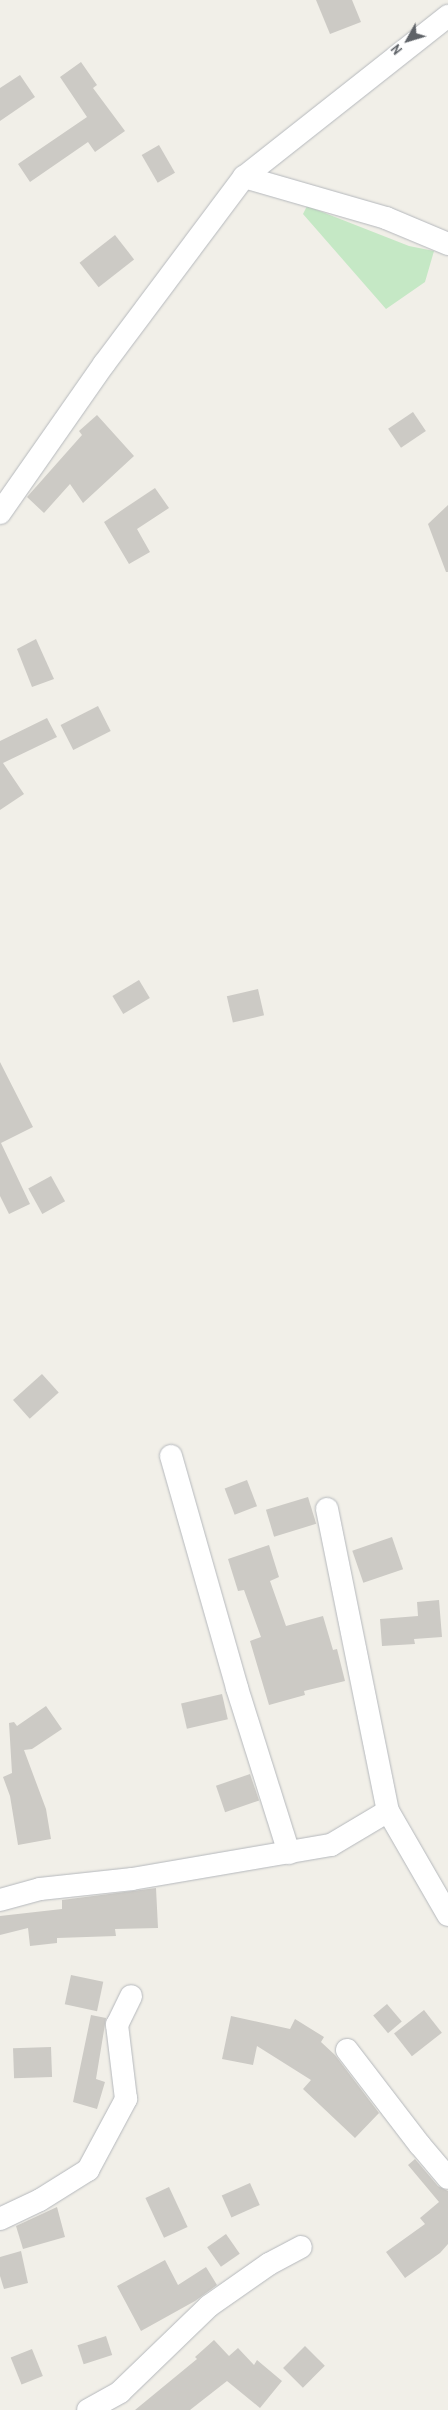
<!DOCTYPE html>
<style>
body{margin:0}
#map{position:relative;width:448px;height:2410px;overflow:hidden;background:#f1efe8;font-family:"Archivo Narrow",sans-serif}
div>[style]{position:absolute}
.green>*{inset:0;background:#c5e8c5}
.building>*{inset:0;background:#cccac5;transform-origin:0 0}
.roads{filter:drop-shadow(0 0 1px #b5b8bc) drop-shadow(0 0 1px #b5b8bc)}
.minor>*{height:22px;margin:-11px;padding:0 11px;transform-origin:11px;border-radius:11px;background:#fff}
span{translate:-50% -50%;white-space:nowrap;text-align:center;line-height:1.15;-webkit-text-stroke:5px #fff;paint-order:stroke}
.north{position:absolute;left:383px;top:15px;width:50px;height:50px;-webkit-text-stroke:4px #fff;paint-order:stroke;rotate:231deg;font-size:14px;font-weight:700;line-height:20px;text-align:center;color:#5f6368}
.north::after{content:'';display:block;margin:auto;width:18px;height:22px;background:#5f6368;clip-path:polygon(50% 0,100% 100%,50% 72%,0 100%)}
</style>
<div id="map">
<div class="green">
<div style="clip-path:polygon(307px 206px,409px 246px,434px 251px,425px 282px,386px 309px,303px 214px)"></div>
</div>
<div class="building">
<div style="clip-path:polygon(316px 0,352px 0,361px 22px,330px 34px)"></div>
<div style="clip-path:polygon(81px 62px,97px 85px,93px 88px,125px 131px,95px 152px,88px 142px,30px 182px,18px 164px,87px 117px,60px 77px)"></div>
<div style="clip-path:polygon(20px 75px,35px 97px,0 121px,0 88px)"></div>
<div style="left:159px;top:145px;width:32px;height:20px;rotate:60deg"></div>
<div style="left:115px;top:235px;width:31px;height:45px;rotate:52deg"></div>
<div style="left:413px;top:412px;width:23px;height:30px;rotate:56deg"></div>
<div style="clip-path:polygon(97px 415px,134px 456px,83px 503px,70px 484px,44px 513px,27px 497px,82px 435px,79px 431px)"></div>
<div style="clip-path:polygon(155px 488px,169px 508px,137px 529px,150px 552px,129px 564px,104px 522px)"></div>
<div style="clip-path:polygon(448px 505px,448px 572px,446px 572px,428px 524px)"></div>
<div style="clip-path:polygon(36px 639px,54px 679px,32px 687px,17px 649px)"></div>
<div style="left:98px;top:706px;width:28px;height:42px;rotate:63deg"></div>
<div style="clip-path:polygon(47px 718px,57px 737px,3px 763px,24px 794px,0 810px,0 741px)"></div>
<div style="left:139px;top:980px;width:21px;height:31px;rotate:59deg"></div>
<div style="left:258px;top:989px;width:27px;height:32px;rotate:77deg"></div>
<div style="clip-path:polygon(0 1062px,33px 1127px,1px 1143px,30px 1204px,9px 1214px,0 1196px)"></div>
<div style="left:51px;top:1176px;width:29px;height:26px;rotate:61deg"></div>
<div style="left:42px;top:1374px;width:25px;height:39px;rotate:48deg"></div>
<div style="left:247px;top:1480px;width:28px;height:24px;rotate:69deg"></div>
<div style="left:308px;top:1497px;width:28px;height:44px;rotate:73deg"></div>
<div style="left:392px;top:1537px;width:34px;height:42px;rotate:71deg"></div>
<div style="clip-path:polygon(269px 1545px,279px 1577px,270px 1581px,286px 1626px,323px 1616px,333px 1650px,337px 1649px,345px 1681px,304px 1691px,305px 1695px,269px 1705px,250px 1641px,261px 1637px,244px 1590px,238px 1591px,228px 1559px)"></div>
<div style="clip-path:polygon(439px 1600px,442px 1637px,414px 1639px,415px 1644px,382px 1646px,380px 1619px,418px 1616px,417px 1602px)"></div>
<div style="left:222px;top:1694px;width:26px;height:42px;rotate:77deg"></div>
<div style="clip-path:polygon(46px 1706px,62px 1729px,32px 1749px,24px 1750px,46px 1809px,51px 1839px,18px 1845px,10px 1796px,3px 1777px,12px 1773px,9px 1723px,14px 1722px,17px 1726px)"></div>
<div style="left:250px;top:1774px;width:28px;height:36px;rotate:71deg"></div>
<div style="clip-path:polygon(156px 1888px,158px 1928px,115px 1929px,116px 1936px,57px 1938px,57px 1943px,30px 1946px,28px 1928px,0 1935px,0 1916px,62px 1909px,62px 1900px)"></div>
<div style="left:71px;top:1975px;width:33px;height:30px;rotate:12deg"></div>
<div style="left:387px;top:2004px;width:23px;height:18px;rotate:50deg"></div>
<div style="left:424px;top:2010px;width:29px;height:38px;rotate:52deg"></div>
<div style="clip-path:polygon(91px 2015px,106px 2018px,96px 2079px,105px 2082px,97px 2109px,73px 2102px)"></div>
<div style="clip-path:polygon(231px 2016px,290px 2029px,295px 2019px,324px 2037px,321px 2042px,335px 2055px,379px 2113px,355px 2138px,303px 2089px,311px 2080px,257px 2046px,253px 2065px,222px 2059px)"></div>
<div style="left:51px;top:2047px;width:30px;height:38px;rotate:88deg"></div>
<div style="clip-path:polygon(415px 2159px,438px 2186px,448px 2191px,448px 2244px,440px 2253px,405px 2278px,386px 2252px,425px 2224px,420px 2218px,439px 2202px,408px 2165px)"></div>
<div style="left:250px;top:2183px;width:24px;height:31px;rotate:66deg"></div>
<div style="left:169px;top:2187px;width:44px;height:26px;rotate:65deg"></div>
<div style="clip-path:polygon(57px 2207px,65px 2237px,23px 2249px,16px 2226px)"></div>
<div style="left:226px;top:2234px;width:24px;height:23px;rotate:55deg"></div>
<div style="clip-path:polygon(21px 2251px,28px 2283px,4px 2289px,0 2276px,0 2257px)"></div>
<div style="clip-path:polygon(165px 2260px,178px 2285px,206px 2267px,217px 2285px,195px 2301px,141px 2331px,117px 2286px)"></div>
<div style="left:106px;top:2336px;width:20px;height:30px;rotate:72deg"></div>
<div style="clip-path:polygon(214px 2340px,229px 2356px,238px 2348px,254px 2365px,257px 2360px,282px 2381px,260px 2408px,227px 2381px,190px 2410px,135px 2410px,197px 2359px,195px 2357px)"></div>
<div style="left:305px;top:2346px;width:28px;height:31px;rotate:45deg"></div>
<div style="left:32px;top:2349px;width:29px;height:23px;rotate:68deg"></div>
</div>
<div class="roads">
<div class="minor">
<div style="left:244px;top:177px;width:148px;rotate:16.1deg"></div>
<div style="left:386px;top:218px;width:67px;rotate:22.8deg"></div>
<div style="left:0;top:513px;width:182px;rotate:-55.1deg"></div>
<div style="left:104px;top:364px;width:234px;rotate:-53.2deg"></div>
<div style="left:244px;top:177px;width:260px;rotate:-38.3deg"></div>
<div style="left:171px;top:1456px;width:241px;rotate:74.1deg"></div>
<div style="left:237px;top:1688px;width:173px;rotate:72.5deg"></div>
<div style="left:327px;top:1509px;width:308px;rotate:78.6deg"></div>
<div style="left:0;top:1900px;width:41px;rotate:-15.4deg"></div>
<div style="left:40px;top:1889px;width:93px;rotate:-6.2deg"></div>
<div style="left:132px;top:1879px;width:202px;rotate:-9.7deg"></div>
<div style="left:331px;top:1845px;width:66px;rotate:-30.8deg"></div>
<div style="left:388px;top:1811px;width:120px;rotate:60deg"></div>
<div style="left:347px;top:2050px;width:120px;rotate:52.5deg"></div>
<div style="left:420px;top:2145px;width:43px;rotate:49.7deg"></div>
<div style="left:0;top:2219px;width:44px;rotate:-25.4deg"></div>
<div style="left:40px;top:2200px;width:57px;rotate:-32deg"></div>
<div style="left:88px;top:2170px;width:81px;rotate:-61.8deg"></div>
<div style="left:126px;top:2099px;width:75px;rotate:-96.9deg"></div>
<div style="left:117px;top:2025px;width:32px;rotate:-64deg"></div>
<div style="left:88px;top:2410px;width:37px;rotate:-29deg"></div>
<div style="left:120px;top:2392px;width:124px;rotate:-44deg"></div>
<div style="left:209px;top:2306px;width:73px;rotate:-35deg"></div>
<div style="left:269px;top:2264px;width:36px;rotate:-28deg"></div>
</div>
</div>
<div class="north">N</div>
</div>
